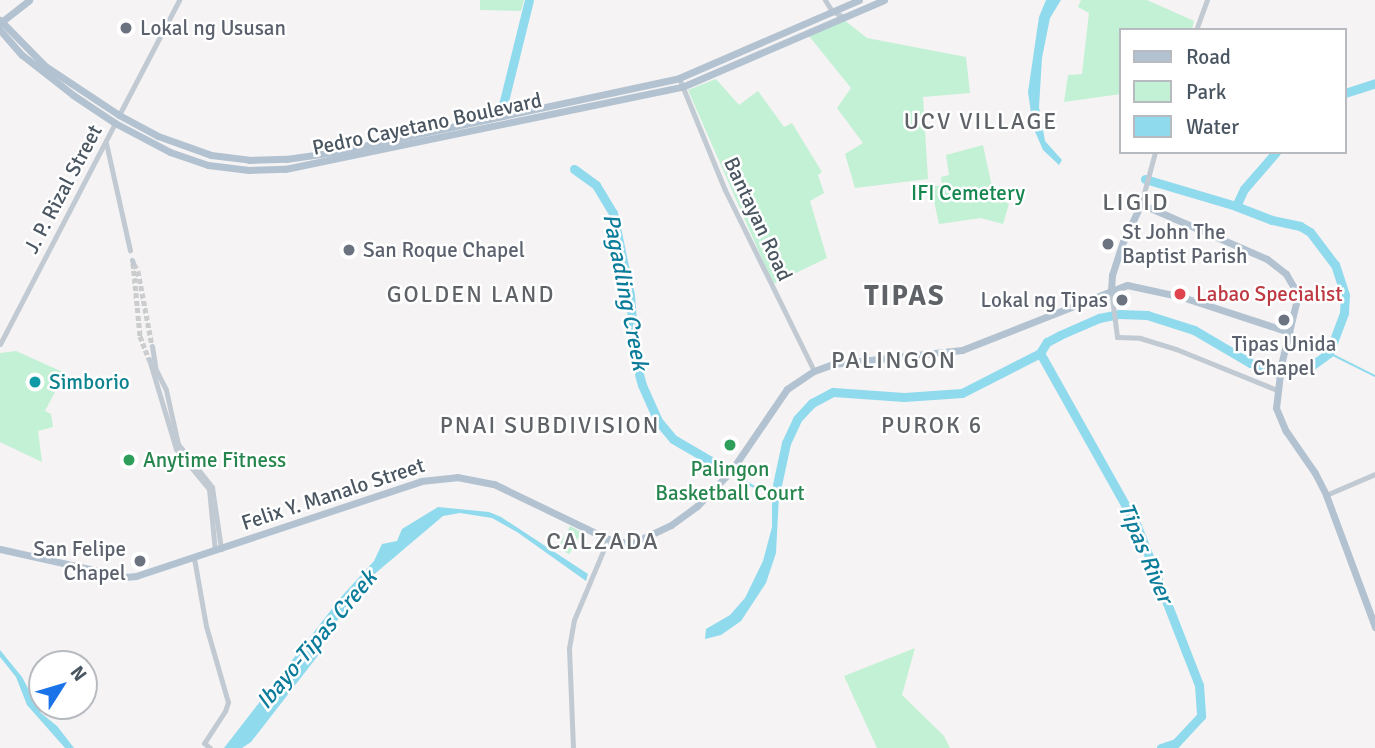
<!DOCTYPE html>
<style>
body{margin:0}
#map{position:relative;width:1375px;height:748px;overflow:hidden;background:#f5f3f3;font-family:Signika,sans-serif}
div>[style]{position:absolute}
.green>*{inset:0;background:#c3f1d5;transform-origin:0 0}
.water>*{inset:0;background:#90daee}
.stream>*{height:2px;margin:-1px;padding:0 1px;transform-origin:1px;border-radius:1px;background:#90daee}
.river>*{height:9px;margin:-4.5px;padding:0 4.5px;transform-origin:4.5px;border-radius:4.5px;background:#90daee}
.minor-tunnel>*{height:5px;margin-top:-2.5px;transform-origin:0;background:repeating-linear-gradient(90deg,#caccce 0 5px,transparent 0 7.5px)}
.minor>*{height:5px;margin:-2.5px;padding:0 2.5px;transform-origin:2.5px;border-radius:2.5px;background:#c1cad2}
.major>*{height:7px;margin:-3.5px;padding:0 3.5px;transform-origin:3.5px;border-radius:3.5px;background:#b3c2d1}
.dots>*{width:19px;height:19px;translate:-50% -50%;box-sizing:border-box;border:4px solid #fff;border-radius:50%}
span{translate:-50% -50%;white-space:nowrap;text-align:center;line-height:1.15;-webkit-text-stroke:5px #fff;paint-order:stroke}
.worship-label{font-size:21px;color:#5b616d}
.left{translate:0 -50%;text-align:left}
.right{translate:-100% -50%;text-align:right}
.street-label{font-size:21px;color:#4a5661}
.park-label{font-size:21px;color:#17864f}
.health-label{font-size:21px;color:#be3a42}
.culture-label{font-size:21px;color:#0d838f}
.leisure-label{font-size:21px;color:#27864d}
.neighbourhood-label{font-size:23px;color:#5f6368;letter-spacing:2px}
.water-label{font-size:23px;color:#0c7c9b;font-style:italic}
.quarter-label{font-size:24px;color:#5f6368;letter-spacing:2px}
.district-label{font-size:28px;color:#5f6368;font-weight:700;letter-spacing:2px}
.legend{position:absolute;left:1119px;top:28px;width:228px;height:126px;box-sizing:border-box;background:#fff;border:2px solid #b7bbc0;margin:0;padding:9px 12px;list-style:none;font-size:21px;color:#4a5661}
.legend li{display:flex;align-items:center;gap:14px;height:35px}
.legend b{width:35px;border:2px solid #b7bbc0}
.north{position:absolute;left:28px;top:650px;width:70px;height:70px;box-sizing:border-box;background:#fff;border:2px solid #b7bbc0;border-radius:50%;rotate:53deg;font-size:19px;font-weight:700;line-height:28px;text-align:center;color:#4a5661}
.north::after{content:'';display:block;margin:auto;width:24px;height:32px;background:#1a73e8;clip-path:polygon(50% 0,100% 100%,50% 72%,0 100%)}
</style>
<div id="map">
<div class="green">
<div style="clip-path:polygon(480px 0,524px 0,521px 11px,480px 10px)"></div>
<div style="clip-path:polygon(1081px 0,1147px 0,1194px 21px,1192px 30px,1121px 30px,1121px 94px,1064px 102px,1068px 75px,1082px 74px,1089px 13px,1078px 7px)"></div>
<div style="clip-path:polygon(844px 20px,867px 38px,966px 57px,970px 93px,923px 97px,928px 179px,855px 188px,845px 154px,863px 143px,837px 108px,851px 88px,809px 36px)"></div>
<div style="clip-path:polygon(716px 79px,739px 105px,758px 91px,784px 127px,792px 123px,822px 172px,818px 175px,824px 193px,810px 201px,827px 258px,773px 284px,688px 90px)"></div>
<div style="clip-path:polygon(983px 145px,994px 196px,1009px 204px,1003px 224px,981px 218px,939px 224px,931px 187px,942px 185px,941px 177px,949px 175px,946px 155px)"></div>
<div style="clip-path:polygon(16px 351px,65px 373px,45px 411px,51px 414px,53px 427px,38px 431px,42px 462px,0 442px,0 353px)"></div>
<div style="left:570px;top:526px;width:13px;height:25px;rotate:29deg"></div>
<div style="clip-path:polygon(915px 648px,902px 695px,944px 736px,950px 748px,877px 748px,844px 676px)"></div>
</div>
<div class="water">
<div style="clip-path:polygon(1046px 0,1061px 0,1050px 18px,1042px 58px,1039px 107px,1045px 141px,1062px 160px,1059px 165px,1043px 150px,1033px 127px,1028px 92px,1039px 17px)"></div>
<div style="clip-path:polygon(732px 472px,763px 491px,773px 493px,776px 475px,780px 476px,776px 553px,766px 583px,741px 621px,721px 635px,705px 639px,706px 629px,730px 615px,745px 598px,763px 561px,772px 527px,772px 495px,744px 484px,730px 475px)"></div>
<div style="clip-path:polygon(438px 507px,489px 512px,501px 517px,588px 574px,586px 581px,517px 532px,492px 518px,460px 513px,443px 516px,371px 577px,319px 644px,320px 653px,251px 742px,242px 748px,224px 748px,342px 596px,374px 561px,382px 544px,397px 541px,402px 529px)"></div>
<div style="clip-path:polygon(0 650px,22px 677px,41px 713px,57px 726px,74px 748px,65px 748px,27px 705px,16px 677px,0 657px)"></div>
</div>
<div class="stream">
<div style="left:1329px;top:353px;width:51px;rotate:26.6deg"></div>
</div>
<div class="river">
<div style="left:1345px;top:93px;width:32px;rotate:-18deg"></div>
<div style="left:501px;top:113px;width:116px;rotate:-76.1deg"></div>
<div style="left:574px;top:169px;width:27px;rotate:36deg"></div>
<div style="left:596px;top:185px;width:33px;rotate:59deg"></div>
<div style="left:613px;top:213px;width:84px;rotate:78.3deg"></div>
<div style="left:630px;top:295px;width:64px;rotate:85.5deg"></div>
<div style="left:635px;top:359px;width:27px;rotate:75deg"></div>
<div style="left:642px;top:385px;width:39px;rotate:66deg"></div>
<div style="left:658px;top:421px;width:23px;rotate:50deg"></div>
<div style="left:673px;top:439px;width:66px;rotate:30.1deg"></div>
<div style="left:1145px;top:179px;width:95px;rotate:16.5deg"></div>
<div style="left:1040px;top:353px;width:198px;rotate:60.7deg"></div>
<div style="left:1137px;top:526px;width:171px;rotate:68.7deg"></div>
<div style="left:1199px;top:685px;width:31px;rotate:86deg"></div>
<div style="left:1201px;top:716px;width:37px;rotate:133deg"></div>
<div style="left:1176px;top:743px;width:16px;rotate:162deg"></div>
<div style="left:777px;top:485px;width:43px;rotate:-77.9deg"></div>
<div style="left:786px;top:443px;width:26px;rotate:-65deg"></div>
<div style="left:797px;top:419px;width:22px;rotate:-47deg"></div>
<div style="left:812px;top:403px;width:24px;rotate:-28deg"></div>
<div style="left:833px;top:392px;width:71px;rotate:4deg"></div>
<div style="left:904px;top:397px;width:58px;rotate:-3.9deg"></div>
<div style="left:962px;top:393px;width:88px;rotate:-27.1deg"></div>
<div style="left:1040px;top:353px;width:13px;rotate:-58deg"></div>
<div style="left:1047px;top:342px;width:15px;rotate:-28deg"></div>
<div style="left:1060px;top:335px;width:43px;rotate:-23.6deg"></div>
<div style="left:1099px;top:318px;width:20px;rotate:-11deg"></div>
<div style="left:1119px;top:314px;width:28px;rotate:2deg"></div>
<div style="left:1147px;top:315px;width:49px;rotate:17.7deg"></div>
<div style="left:1194px;top:330px;width:65px;rotate:30.5deg"></div>
<div style="left:1250px;top:363px;width:38px;rotate:14deg"></div>
<div style="left:1287px;top:372px;width:20px;rotate:-9deg"></div>
<div style="left:1307px;top:369px;width:27px;rotate:-36deg"></div>
<div style="left:1329px;top:353px;width:43px;rotate:-69.4deg"></div>
<div style="left:1344px;top:313px;width:18px;rotate:-87deg"></div>
<div style="left:1345px;top:295px;width:32px;rotate:-108deg"></div>
<div style="left:1335px;top:265px;width:41px;rotate:-127.1deg"></div>
<div style="left:1310px;top:232px;width:12px;rotate:-149deg"></div>
<div style="left:1300px;top:226px;width:29px;rotate:-168deg"></div>
<div style="left:1272px;top:220px;width:39px;rotate:-159deg"></div>
<div style="left:1236px;top:206px;width:19px;rotate:-65deg"></div>
<div style="left:1244px;top:189px;width:49px;rotate:-49.1deg"></div>
</div>
<div class="minor-tunnel">
<div style="left:133px;top:263px;width:73px;rotate:84.5deg"></div>
<div style="left:140px;top:336px;width:25px;rotate:69deg"></div>
<div style="left:134px;top:264px;width:8px;rotate:60deg"></div>
<div style="left:138px;top:271px;width:76px;rotate:79.4deg"></div>
</div>
<div class="minor">
<div style="left:825px;top:0;width:13px;rotate:58deg"></div>
<div style="left:832px;top:11px;width:13px;rotate:27deg"></div>
<div style="left:1196px;top:30px;width:32px;rotate:-70deg"></div>
<div style="left:679px;top:78px;width:121px;rotate:67.7deg"></div>
<div style="left:725px;top:190px;width:202px;rotate:63.8deg"></div>
<div style="left:119px;top:115px;width:130px;rotate:-62.4deg"></div>
<div style="left:106px;top:143px;width:110px;rotate:77.4deg"></div>
<div style="left:1141px;top:204px;width:54px;rotate:-74.9deg"></div>
<div style="left:132px;top:260px;width:3px;rotate:72deg"></div>
<div style="left:1111px;top:290px;width:47px;rotate:82.7deg"></div>
<div style="left:1117px;top:337px;width:23px;rotate:2deg"></div>
<div style="left:1140px;top:338px;width:38px;rotate:17deg"></div>
<div style="left:1176px;top:349px;width:109px;rotate:22.1deg"></div>
<div style="left:0;top:344px;width:249px;rotate:-62.5deg"></div>
<div style="left:152px;top:346px;width:24px;rotate:81deg"></div>
<div style="left:156px;top:370px;width:22px;rotate:63deg"></div>
<div style="left:166px;top:390px;width:55px;rotate:77.5deg"></div>
<div style="left:178px;top:444px;width:55px;rotate:51.7deg"></div>
<div style="left:212px;top:487px;width:63px;rotate:81.7deg"></div>
<div style="left:149px;top:359px;width:94px;rotate:73.3deg"></div>
<div style="left:176px;top:449px;width:52px;rotate:50.5deg"></div>
<div style="left:209px;top:489px;width:62px;rotate:84.5deg"></div>
<div style="left:1326px;top:495px;width:53px;rotate:-23.2deg"></div>
<div style="left:194px;top:558px;width:69px;rotate:80deg"></div>
<div style="left:206px;top:626px;width:79px;rotate:73.9deg"></div>
<div style="left:228px;top:702px;width:9px;rotate:108deg"></div>
<div style="left:225px;top:711px;width:38px;rotate:123deg"></div>
<div style="left:204px;top:743px;width:8px;rotate:40deg"></div>
<div style="left:573px;top:748px;width:100px;rotate:-92.3deg"></div>
<div style="left:569px;top:648px;width:28px;rotate:-80deg"></div>
<div style="left:574px;top:620px;width:88px;rotate:-67.2deg"></div>
</div>
<div class="major">
<div style="left:0;top:20px;width:64px;rotate:45.6deg"></div>
<div style="left:45px;top:66px;width:89px;rotate:33.5deg"></div>
<div style="left:119px;top:115px;width:44px;rotate:28.3deg"></div>
<div style="left:158px;top:136px;width:56px;rotate:19.7deg"></div>
<div style="left:211px;top:155px;width:38px;rotate:7deg"></div>
<div style="left:249px;top:160px;width:37px;rotate:-2deg"></div>
<div style="left:286px;top:159px;width:49px;rotate:-8.1deg"></div>
<div style="left:335px;top:152px;width:352px;rotate:-12.1deg"></div>
<div style="left:679px;top:78px;width:196px;rotate:-23.4deg"></div>
<div style="left:0;top:23px;width:37px;rotate:-38deg"></div>
<div style="left:0;top:30px;width:33px;rotate:49deg"></div>
<div style="left:22px;top:55px;width:65px;rotate:38.1deg"></div>
<div style="left:73px;top:95px;width:50px;rotate:33.7deg"></div>
<div style="left:115px;top:123px;width:62px;rotate:27.8deg"></div>
<div style="left:170px;top:152px;width:40px;rotate:18.9deg"></div>
<div style="left:208px;top:165px;width:41px;rotate:7deg"></div>
<div style="left:249px;top:170px;width:36px;rotate:-2deg"></div>
<div style="left:285px;top:169px;width:405px;rotate:-11.7deg"></div>
<div style="left:682px;top:87px;width:220px;rotate:-23.3deg"></div>
<div style="left:1111px;top:290px;width:15px;rotate:-86deg"></div>
<div style="left:1112px;top:275px;width:35px;rotate:-72deg"></div>
<div style="left:1123px;top:242px;width:42px;rotate:-64.7deg"></div>
<div style="left:1141px;top:204px;width:137px;rotate:23.6deg"></div>
<div style="left:1267px;top:259px;width:24px;rotate:38deg"></div>
<div style="left:1286px;top:274px;width:14px;rotate:60deg"></div>
<div style="left:1293px;top:286px;width:17px;rotate:80deg"></div>
<div style="left:1296px;top:303px;width:64px;rotate:103.6deg"></div>
<div style="left:1281px;top:365px;width:43px;rotate:96.6deg"></div>
<div style="left:1276px;top:408px;width:25px;rotate:67deg"></div>
<div style="left:1286px;top:431px;width:51px;rotate:55.4deg"></div>
<div style="left:1315px;top:473px;width:25px;rotate:63deg"></div>
<div style="left:1326px;top:495px;width:141px;rotate:69.6deg"></div>
<div style="left:0;top:549px;width:128px;rotate:12.6deg"></div>
<div style="left:125px;top:577px;width:11px;rotate:-5deg"></div>
<div style="left:136px;top:576px;width:300px;rotate:-18.4deg"></div>
<div style="left:421px;top:481px;width:36px;rotate:-6deg"></div>
<div style="left:457px;top:477px;width:38px;rotate:11deg"></div>
<div style="left:494px;top:484px;width:127px;rotate:25.8deg"></div>
<div style="left:608px;top:539px;width:24px;rotate:12deg"></div>
<div style="left:631px;top:544px;width:44px;rotate:-25.4deg"></div>
<div style="left:671px;top:525px;width:32px;rotate:-36deg"></div>
<div style="left:697px;top:506px;width:49px;rotate:-45.8deg"></div>
<div style="left:731px;top:471px;width:99px;rotate:-55.7deg"></div>
<div style="left:787px;top:389px;width:32px;rotate:-34deg"></div>
<div style="left:814px;top:371px;width:20px;rotate:-20deg"></div>
<div style="left:833px;top:364px;width:130px;rotate:-6.2deg"></div>
<div style="left:962px;top:350px;width:177px;rotate:-21.5deg"></div>
<div style="left:1127px;top:285px;width:56px;rotate:12.3deg"></div>
<div style="left:1182px;top:297px;width:113px;rotate:18.1deg"></div>
</div>
<div class="dots">
<div style="left:126px;top:28px;background:#6b7280"></div>
<div style="left:1108px;top:244px;background:#6b7280"></div>
<div style="left:349px;top:250px;background:#6b7280"></div>
<div style="left:1180px;top:294px;background:#e0444e"></div>
<div style="left:1122px;top:300px;background:#6b7280"></div>
<div style="left:1284px;top:320px;background:#6b7280"></div>
<div style="left:35px;top:382px;background:#0f9aa8"></div>
<div style="left:730px;top:445px;background:#2e9e5b"></div>
<div style="left:129px;top:460px;background:#2e9e5b"></div>
<div style="left:140px;top:561px;background:#6b7280"></div>
</div>
<div class="worship-label">
<span class="left" style="left:140px;top:28px">Lokal ng Ususan</span>
<span class="left" style="left:1122px;top:244px">St John The<br>Baptist Parish</span>
<span class="left" style="left:363px;top:250px">San Roque Chapel</span>
<span class="right" style="left:1108px;top:300px">Lokal ng Tipas</span>
<span style="left:1284px;top:356px">Tipas Unida<br>Chapel</span>
<span class="right" style="left:126px;top:561px">San Felipe<br>Chapel</span>
</div>
<div class="street-label">
<span style="left:427px;top:124px;rotate:-12deg">Pedro Cayetano Boulevard</span>
<span style="left:63px;top:189px;rotate:-62deg">J. P. Rizal Street</span>
<span style="left:758px;top:219px;rotate:65deg">Bantayan Road</span>
<span style="left:333px;top:494px;rotate:-18deg">Felix Y. Manalo Street</span>
</div>
<div class="park-label">
<span style="left:968px;top:193px">IFI Cemetery</span>
</div>
<div class="health-label">
<span class="left" style="left:1196px;top:294px">Labao Specialist</span>
</div>
<div class="culture-label">
<span class="left" style="left:49px;top:382px">Simborio</span>
</div>
<div class="leisure-label">
<span class="left" style="left:143px;top:460px">Anytime Fitness</span>
<span style="left:730px;top:481px">Palingon<br>Basketball Court</span>
</div>
<div class="neighbourhood-label">
<span style="left:981px;top:122px">UCV VILLAGE</span>
<span style="left:471px;top:295px">GOLDEN LAND</span>
<span style="left:550px;top:426px">PNAI SUBDIVISION</span>
<span style="left:932px;top:426px">PUROK 6</span>
</div>
<div class="water-label">
<span style="left:625px;top:292px;rotate:79deg">Pagadling Creek</span>
<span style="left:1145px;top:553px;rotate:67deg">Tipas River</span>
<span style="left:317px;top:640px;rotate:-50deg">Ibayo-Tipas Creek</span>
</div>
<div class="quarter-label">
<span style="left:1136px;top:203px">LIGID</span>
<span style="left:894px;top:361px">PALINGON</span>
<span style="left:603px;top:542px">CALZADA</span>
</div>
<div class="district-label">
<span style="left:905px;top:296px">TIPAS</span>
</div>
<ul class="legend">
<li><b style="height:9px;background:#b3c2d1"></b>Road</li>
<li><b style="height:19px;background:#c3f1d5"></b>Park</li>
<li><b style="height:19px;background:#90daee"></b>Water</li>
</ul>
<div class="north">N</div>
</div>
